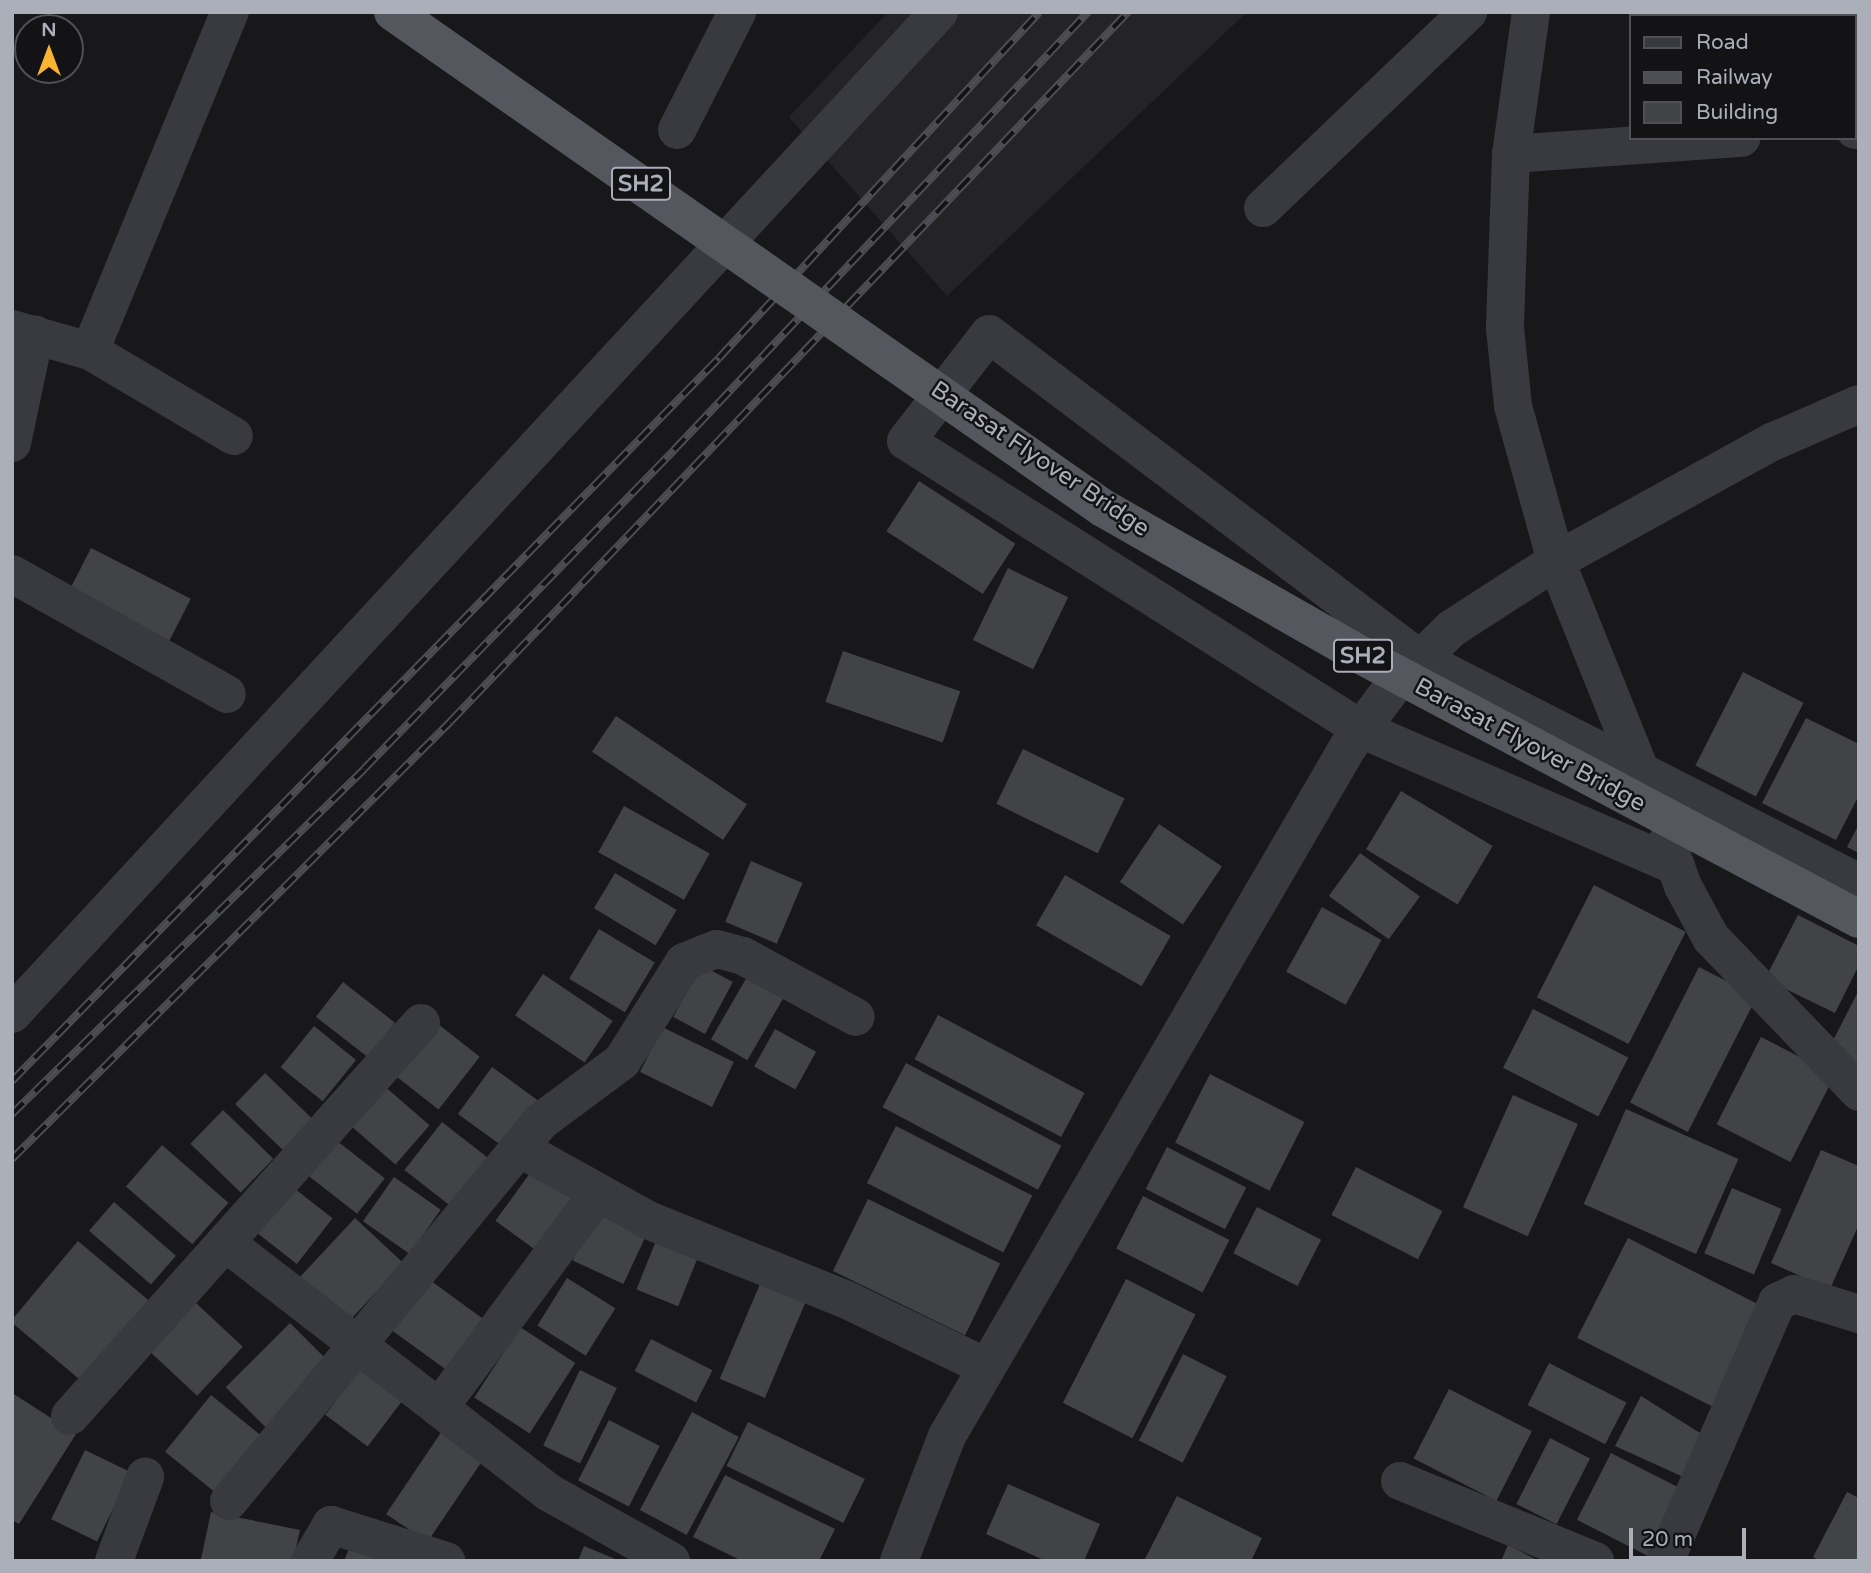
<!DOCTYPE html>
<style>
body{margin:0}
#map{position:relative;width:1871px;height:1573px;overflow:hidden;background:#18181a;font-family:"Varela Round",sans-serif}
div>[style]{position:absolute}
.built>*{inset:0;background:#242427}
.building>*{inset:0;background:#424347;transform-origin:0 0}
.minor>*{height:38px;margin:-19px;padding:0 19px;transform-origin:19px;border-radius:19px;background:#393a3f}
.rail>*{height:8px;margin-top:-4px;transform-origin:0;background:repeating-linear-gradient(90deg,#131315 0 16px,#4c4e54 0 32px);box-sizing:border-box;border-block:2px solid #4c4e54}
.major-bridge>*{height:38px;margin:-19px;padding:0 19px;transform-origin:19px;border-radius:19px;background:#55575e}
span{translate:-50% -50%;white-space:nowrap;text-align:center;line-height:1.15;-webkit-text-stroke:5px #131315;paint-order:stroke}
.shield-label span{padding:2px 5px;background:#131315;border:2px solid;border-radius:5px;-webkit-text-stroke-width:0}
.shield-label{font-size:23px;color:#aaafba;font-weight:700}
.street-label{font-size:24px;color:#aaafba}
.frame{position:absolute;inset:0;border:14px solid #aaafba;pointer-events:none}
.legend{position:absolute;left:1629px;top:14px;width:228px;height:126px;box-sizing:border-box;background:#131315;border:2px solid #4f5157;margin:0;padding:9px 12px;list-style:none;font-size:21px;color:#aaafba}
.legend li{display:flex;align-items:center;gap:14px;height:35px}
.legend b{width:35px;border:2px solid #4f5157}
.north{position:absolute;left:14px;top:14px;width:70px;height:70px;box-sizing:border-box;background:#131315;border:2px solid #4f5157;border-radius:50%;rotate:0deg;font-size:19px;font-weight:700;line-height:28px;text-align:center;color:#aaafba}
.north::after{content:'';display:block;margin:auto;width:24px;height:32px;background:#f9b431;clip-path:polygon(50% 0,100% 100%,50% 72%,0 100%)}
.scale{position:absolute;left:1629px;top:1528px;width:117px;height:32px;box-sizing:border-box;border:4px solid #aaafba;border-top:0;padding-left:9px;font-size:21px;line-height:24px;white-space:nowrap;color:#aaafba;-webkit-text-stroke:5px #131315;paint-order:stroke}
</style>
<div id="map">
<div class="built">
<div style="clip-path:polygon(888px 12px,1247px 12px,947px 296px,789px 117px)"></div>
</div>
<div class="building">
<div style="left:919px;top:481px;width:115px;height:60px;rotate:33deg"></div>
<div style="left:91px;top:548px;width:112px;height:48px;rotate:27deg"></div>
<div style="left:1008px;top:568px;width:67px;height:80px;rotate:26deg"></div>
<div style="left:843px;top:651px;width:124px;height:54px;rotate:19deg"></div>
<div style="left:1743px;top:672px;width:68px;height:105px;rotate:27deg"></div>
<div style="left:616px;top:716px;width:158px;height:43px;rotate:34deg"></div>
<div style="clip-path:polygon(1806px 718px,1859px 744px,1859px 795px,1836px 840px,1762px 803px)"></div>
<div style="left:1023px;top:749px;width:113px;height:61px;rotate:26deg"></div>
<div style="left:1401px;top:791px;width:107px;height:68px;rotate:31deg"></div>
<div style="left:624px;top:806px;width:98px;height:53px;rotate:29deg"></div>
<div style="left:1159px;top:824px;width:76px;height:70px;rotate:34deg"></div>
<div style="clip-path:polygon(1859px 824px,1859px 853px,1847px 847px)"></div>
<div style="left:1360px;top:853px;width:74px;height:53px;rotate:36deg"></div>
<div style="left:751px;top:861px;width:56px;height:66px;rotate:23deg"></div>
<div style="left:615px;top:873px;width:72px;height:41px;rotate:31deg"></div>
<div style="left:1065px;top:875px;width:122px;height:58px;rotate:30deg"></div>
<div style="left:1594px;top:885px;width:103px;height:126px;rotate:27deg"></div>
<div style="left:1322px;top:907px;width:68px;height:74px;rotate:29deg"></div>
<div style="clip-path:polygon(1798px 915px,1859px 946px,1859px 965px,1835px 1013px,1765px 979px)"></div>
<div style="left:599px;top:929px;width:65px;height:58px;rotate:31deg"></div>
<div style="left:701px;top:965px;width:36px;height:59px;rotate:28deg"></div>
<div style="left:1699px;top:967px;width:65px;height:152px;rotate:27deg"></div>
<div style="left:751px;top:970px;width:42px;height:80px;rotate:30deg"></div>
<div style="left:543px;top:974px;width:84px;height:50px;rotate:34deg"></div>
<div style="left:343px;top:982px;width:66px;height:44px;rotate:38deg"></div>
<div style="clip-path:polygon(1859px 990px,1859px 1067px,1827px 1052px)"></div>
<div style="left:1533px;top:1009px;width:107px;height:66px;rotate:27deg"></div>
<div style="left:938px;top:1015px;width:166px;height:50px;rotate:28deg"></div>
<div style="left:438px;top:1024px;width:53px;height:67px;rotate:38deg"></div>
<div style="left:314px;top:1026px;width:54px;height:53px;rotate:39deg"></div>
<div style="left:662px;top:1027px;width:80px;height:50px;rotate:26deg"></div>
<div style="left:775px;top:1029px;width:47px;height:43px;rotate:29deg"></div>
<div style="left:1761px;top:1037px;width:83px;height:98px;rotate:27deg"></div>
<div style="left:906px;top:1063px;width:176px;height:50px;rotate:28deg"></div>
<div style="left:492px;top:1067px;width:59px;height:58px;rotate:36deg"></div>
<div style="left:265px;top:1073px;width:69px;height:43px;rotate:44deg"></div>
<div style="left:1210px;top:1074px;width:106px;height:77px;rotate:27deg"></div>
<div style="left:382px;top:1084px;width:63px;height:52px;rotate:41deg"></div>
<div style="left:1513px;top:1095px;width:71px;height:123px;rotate:24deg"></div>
<div style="left:1626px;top:1109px;width:123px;height:104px;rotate:24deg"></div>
<div style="left:223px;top:1110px;width:70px;height:47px;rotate:44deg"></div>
<div style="left:442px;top:1122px;width:63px;height:61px;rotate:38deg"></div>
<div style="left:896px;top:1126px;width:153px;height:64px;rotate:27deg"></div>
<div style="left:332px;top:1137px;width:67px;height:45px;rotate:38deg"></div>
<div style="left:162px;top:1145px;width:88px;height:55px;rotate:41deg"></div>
<div style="left:1167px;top:1147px;width:89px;height:47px;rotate:27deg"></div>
<div style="clip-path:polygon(1821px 1150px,1859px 1166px,1859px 1224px,1830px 1289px,1771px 1263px)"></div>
<div style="left:1356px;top:1167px;width:97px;height:54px;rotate:27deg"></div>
<div style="left:533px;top:1169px;width:56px;height:64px;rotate:36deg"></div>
<div style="left:394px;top:1177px;width:57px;height:54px;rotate:35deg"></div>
<div style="left:290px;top:1185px;width:54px;height:58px;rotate:38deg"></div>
<div style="left:1732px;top:1188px;width:54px;height:71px;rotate:23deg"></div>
<div style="left:1143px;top:1196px;width:97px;height:59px;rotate:27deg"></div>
<div style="left:868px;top:1199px;width:147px;height:80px;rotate:26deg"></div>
<div style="left:114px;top:1202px;width:82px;height:38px;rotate:41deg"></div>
<div style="left:598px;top:1206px;width:56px;height:60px;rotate:25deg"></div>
<div style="left:1257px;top:1207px;width:72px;height:52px;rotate:27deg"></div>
<div style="left:355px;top:1218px;width:66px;height:84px;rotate:43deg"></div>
<div style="left:660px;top:1231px;width:45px;height:63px;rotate:22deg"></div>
<div style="left:1628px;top:1238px;width:151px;height:112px;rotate:27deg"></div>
<div style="left:78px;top:1241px;width:92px;height:105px;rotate:40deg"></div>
<div style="left:427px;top:1278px;width:70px;height:63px;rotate:36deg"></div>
<div style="left:567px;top:1278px;width:57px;height:56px;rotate:32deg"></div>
<div style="left:1126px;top:1279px;width:78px;height:139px;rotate:27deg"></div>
<div style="left:760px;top:1284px;width:49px;height:103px;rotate:23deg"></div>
<div style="left:196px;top:1303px;width:64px;height:67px;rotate:43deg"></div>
<div style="left:290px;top:1323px;width:64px;height:91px;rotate:45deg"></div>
<div style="left:520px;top:1327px;width:66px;height:84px;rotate:33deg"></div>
<div style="left:651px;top:1339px;width:69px;height:36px;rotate:27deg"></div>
<div style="left:1183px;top:1354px;width:49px;height:97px;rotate:27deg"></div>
<div style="left:1549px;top:1363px;width:87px;height:47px;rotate:27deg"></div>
<div style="left:362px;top:1366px;width:53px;height:61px;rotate:37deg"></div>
<div style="left:580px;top:1370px;width:41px;height:84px;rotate:26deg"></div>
<div style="left:1449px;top:1389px;width:93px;height:78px;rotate:27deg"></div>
<div style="clip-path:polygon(12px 1393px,76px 1434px,19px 1524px,12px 1520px)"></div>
<div style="left:211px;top:1395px;width:65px;height:73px;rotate:39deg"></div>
<div style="clip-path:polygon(1641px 1396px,1705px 1436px,1690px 1480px,1615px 1446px)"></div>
<div style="left:692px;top:1412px;width:53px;height:111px;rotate:28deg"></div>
<div style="left:609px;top:1420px;width:57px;height:68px;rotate:27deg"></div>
<div style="left:748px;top:1422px;width:130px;height:49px;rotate:26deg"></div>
<div style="left:442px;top:1431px;width:50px;height:100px;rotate:34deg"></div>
<div style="left:1550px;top:1438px;width:45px;height:74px;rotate:27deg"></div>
<div style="left:85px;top:1450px;width:51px;height:77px;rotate:26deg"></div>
<div style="left:1611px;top:1453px;width:87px;height:75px;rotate:27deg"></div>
<div style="clip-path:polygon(725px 1475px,835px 1529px,819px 1561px,742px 1561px,693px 1537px)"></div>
<div style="clip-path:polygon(1008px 1484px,1100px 1524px,1084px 1561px,1046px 1561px,986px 1534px)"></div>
<div style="clip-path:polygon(1847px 1492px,1859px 1498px,1859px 1561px,1820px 1561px,1813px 1557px)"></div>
<div style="clip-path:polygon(1177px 1496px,1262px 1538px,1251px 1561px,1144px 1561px)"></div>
<div style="clip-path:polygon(211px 1512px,300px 1530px,293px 1561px,201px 1559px)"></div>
<div style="clip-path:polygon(354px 1536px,403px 1561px,344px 1561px)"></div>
<div style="clip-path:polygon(1508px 1545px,1539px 1561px,1501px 1561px)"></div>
<div style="clip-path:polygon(584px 1546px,620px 1561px,578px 1561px)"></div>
</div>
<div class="minor">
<div style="left:1531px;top:12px;width:143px;rotate:98deg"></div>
<div style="left:1511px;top:154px;width:174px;rotate:92deg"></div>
<div style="left:1505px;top:328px;width:78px;rotate:84.1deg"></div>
<div style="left:1513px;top:406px;width:161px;rotate:74.5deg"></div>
<div style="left:1556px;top:561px;width:241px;rotate:68.1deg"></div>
<div style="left:677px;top:130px;width:132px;rotate:-63deg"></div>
<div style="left:1855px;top:130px;width:4px"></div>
<div style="left:1511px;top:154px;width:231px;rotate:-4deg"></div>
<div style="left:1263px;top:208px;width:284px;rotate:-43.7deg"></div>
<div style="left:12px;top:329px;width:81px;rotate:15.8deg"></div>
<div style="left:90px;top:351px;width:167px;rotate:30.6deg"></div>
<div style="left:90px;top:351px;width:367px;rotate:-67.6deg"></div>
<div style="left:12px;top:443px;width:111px;rotate:-78.1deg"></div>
<div style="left:12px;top:574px;width:246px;rotate:29.2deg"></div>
<div style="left:1667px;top:842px;width:47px;rotate:70deg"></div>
<div style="left:1683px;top:886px;width:59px;rotate:61.7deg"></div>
<div style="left:1711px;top:938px;width:214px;rotate:46.1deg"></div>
<div style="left:1676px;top:866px;width:344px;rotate:-156.5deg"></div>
<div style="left:1361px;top:729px;width:538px;rotate:-147.67deg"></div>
<div style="left:906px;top:441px;width:135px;rotate:-52.2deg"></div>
<div style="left:989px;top:334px;width:540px;rotate:37.02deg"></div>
<div style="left:1420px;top:659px;width:493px;rotate:27deg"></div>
<div style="left:12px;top:1014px;width:1365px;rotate:-47.23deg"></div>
<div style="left:519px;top:1148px;width:148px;rotate:29.2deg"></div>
<div style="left:648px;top:1220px;width:217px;rotate:21.9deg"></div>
<div style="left:849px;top:1301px;width:152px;rotate:25.7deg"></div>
<div style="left:226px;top:1243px;width:407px;rotate:37.7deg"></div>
<div style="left:548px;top:1492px;width:141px;rotate:29.3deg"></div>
<div style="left:439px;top:1408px;width:267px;rotate:-53.5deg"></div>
<div style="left:70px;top:1416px;width:527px;rotate:-48.23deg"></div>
<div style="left:1400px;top:1481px;width:211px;rotate:22.3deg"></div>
<div style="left:229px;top:1501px;width:490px;rotate:-50.6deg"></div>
<div style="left:540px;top:1122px;width:102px;rotate:-36.6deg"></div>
<div style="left:622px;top:1061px;width:117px;rotate:-57.9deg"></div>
<div style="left:684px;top:962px;width:35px;rotate:-22deg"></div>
<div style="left:717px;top:949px;width:27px;rotate:15deg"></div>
<div style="left:743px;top:956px;width:128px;rotate:28.4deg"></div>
<div style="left:114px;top:1561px;width:90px;rotate:-69.7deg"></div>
<div style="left:310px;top:1561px;width:42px;rotate:-59.7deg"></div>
<div style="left:331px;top:1525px;width:121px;rotate:17.4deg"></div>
<div style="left:899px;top:1561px;width:134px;rotate:-69deg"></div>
<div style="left:947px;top:1436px;width:797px;rotate:-59.8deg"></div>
<div style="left:1348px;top:747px;width:77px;rotate:-53.4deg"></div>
<div style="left:1394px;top:685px;width:80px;rotate:-44.5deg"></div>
<div style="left:1451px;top:629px;width:125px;rotate:-32.9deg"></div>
<div style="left:1556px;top:561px;width:247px;rotate:-28.9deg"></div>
<div style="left:1772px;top:442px;width:95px;rotate:-23.6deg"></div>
<div style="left:1665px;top:1561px;width:282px;rotate:-66.6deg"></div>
<div style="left:1777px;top:1302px;width:19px;rotate:-25deg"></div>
<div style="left:1794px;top:1294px;width:68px;rotate:17.1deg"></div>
</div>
<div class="rail">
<div style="left:12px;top:1081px;width:1011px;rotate:-45.64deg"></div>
<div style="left:719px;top:358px;width:471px;rotate:-47.2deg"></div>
<div style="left:12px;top:1114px;width:493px;rotate:-44.4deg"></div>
<div style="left:364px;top:769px;width:445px;rotate:-45.8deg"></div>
<div style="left:674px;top:450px;width:603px;rotate:-46.61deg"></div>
<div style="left:12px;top:1159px;width:619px;rotate:-44.93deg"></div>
<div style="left:450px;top:722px;width:982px;rotate:-46.32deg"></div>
</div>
<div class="major-bridge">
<div style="left:393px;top:12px;width:866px;rotate:34.94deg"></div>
<div style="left:1103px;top:508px;width:292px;rotate:29.7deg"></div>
<div style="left:1357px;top:653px;width:568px;rotate:27.92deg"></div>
</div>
<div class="shield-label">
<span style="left:641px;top:184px">SH2</span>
<span style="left:1363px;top:656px">SH2</span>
</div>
<div class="street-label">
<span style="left:1040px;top:459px;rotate:34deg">Barasat Flyover Bridge</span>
<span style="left:1530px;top:745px;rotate:28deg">Barasat Flyover Bridge</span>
</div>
<div class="frame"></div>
<ul class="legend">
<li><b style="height:9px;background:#393a3f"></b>Road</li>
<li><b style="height:9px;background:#4c4e54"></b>Railway</li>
<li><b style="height:19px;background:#424347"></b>Building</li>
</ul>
<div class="north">N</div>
<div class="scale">20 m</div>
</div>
